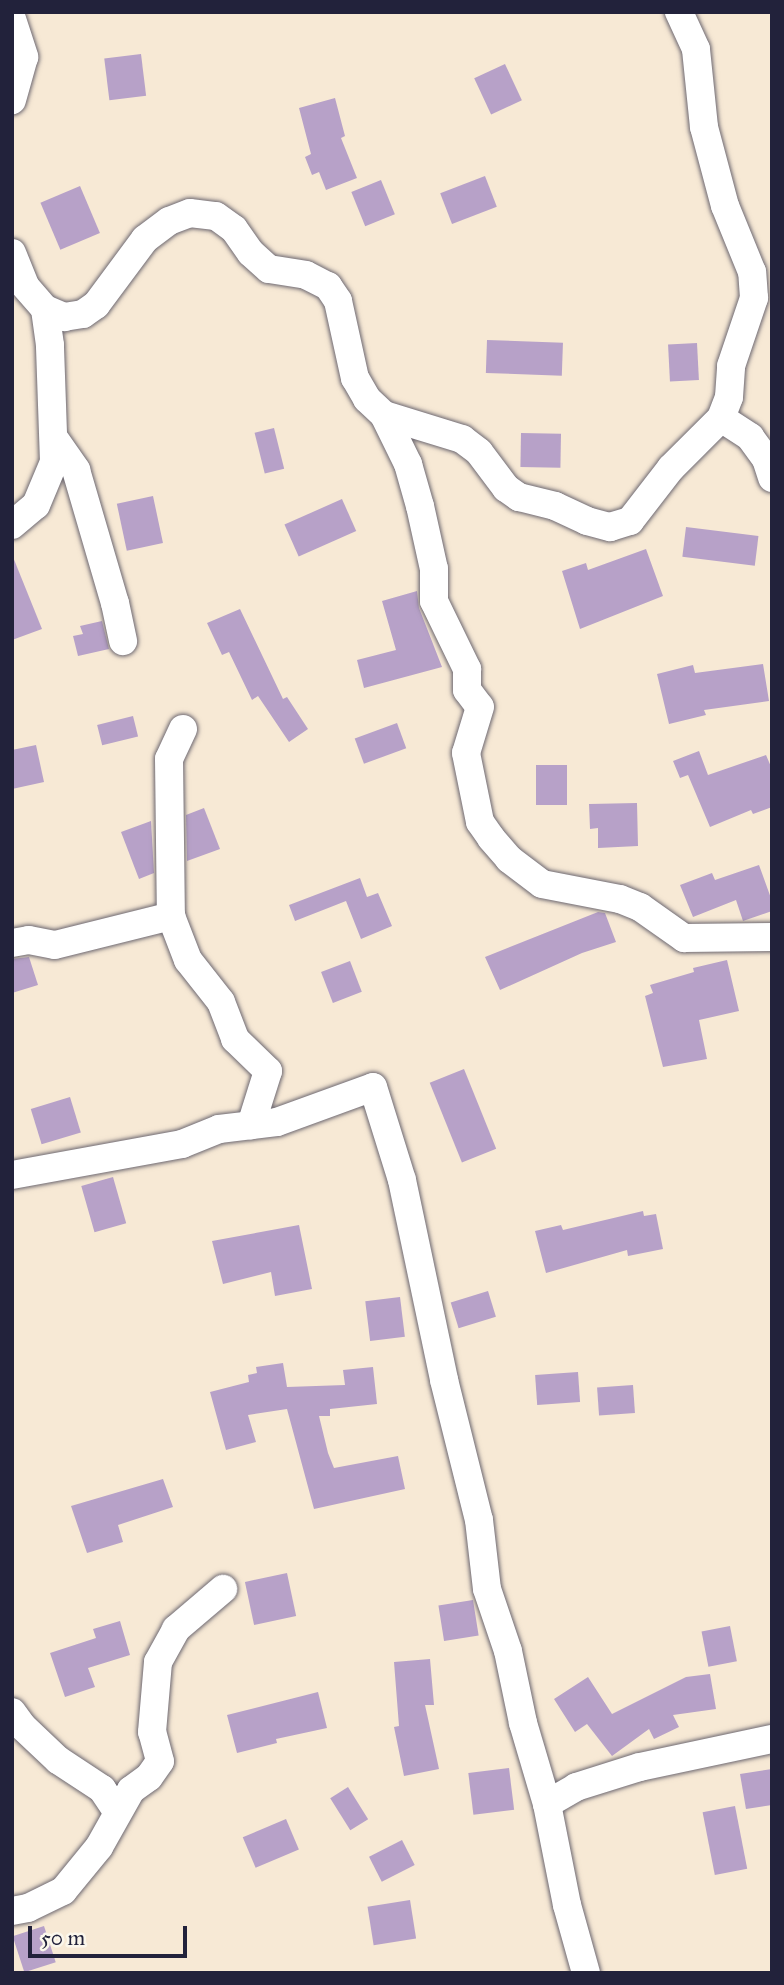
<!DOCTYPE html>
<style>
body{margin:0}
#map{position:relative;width:784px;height:1985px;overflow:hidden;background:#f7e9d5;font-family:"IM FELL Great Primer",serif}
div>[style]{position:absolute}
.building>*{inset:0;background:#b7a1c8;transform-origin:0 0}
.roads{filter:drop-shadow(0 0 2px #6d6871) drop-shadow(0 0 2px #6d6871)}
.minor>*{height:28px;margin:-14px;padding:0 14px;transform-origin:14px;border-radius:14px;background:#fff}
span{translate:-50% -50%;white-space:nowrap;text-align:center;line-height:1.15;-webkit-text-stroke:7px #fbf7ec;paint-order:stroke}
.frame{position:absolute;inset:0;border:14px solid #22223b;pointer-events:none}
.scale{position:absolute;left:28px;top:1926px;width:159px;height:32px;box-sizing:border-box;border:4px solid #22223b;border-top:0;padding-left:9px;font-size:21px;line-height:24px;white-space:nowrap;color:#22223b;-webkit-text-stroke:5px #fbf7ec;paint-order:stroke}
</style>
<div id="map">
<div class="building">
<div style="left:141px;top:54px;width:42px;height:37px;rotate:83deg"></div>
<div style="left:505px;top:64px;width:40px;height:34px;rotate:65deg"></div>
<div style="clip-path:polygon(335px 98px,345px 136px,341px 138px,357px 178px,326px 190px,319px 172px,312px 175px,305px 157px,311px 154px,299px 108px)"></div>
<div style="left:485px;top:176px;width:33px;height:48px;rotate:69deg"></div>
<div style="left:381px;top:180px;width:37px;height:32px;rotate:68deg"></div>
<div style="left:80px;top:186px;width:51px;height:43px;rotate:67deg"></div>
<div style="left:487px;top:340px;width:76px;height:33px;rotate:2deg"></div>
<div style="left:697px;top:343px;width:37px;height:29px;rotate:87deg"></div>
<div style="left:274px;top:428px;width:42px;height:20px;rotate:76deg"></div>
<div style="left:521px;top:433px;width:40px;height:34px;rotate:1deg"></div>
<div style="left:153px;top:496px;width:48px;height:37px;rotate:78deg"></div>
<div style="left:342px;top:499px;width:35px;height:63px;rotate:66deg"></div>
<div style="left:686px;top:527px;width:73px;height:30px;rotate:7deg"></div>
<div style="clip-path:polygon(646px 549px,663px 596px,580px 629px,562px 571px,586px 563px,588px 570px)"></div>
<div style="clip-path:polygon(13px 557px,42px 629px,12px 640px,12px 558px)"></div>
<div style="clip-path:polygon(417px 591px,419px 608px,442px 667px,364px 688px,357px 660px,396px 650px,382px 601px)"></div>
<div style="clip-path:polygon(240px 609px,283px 699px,287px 697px,308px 729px,289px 742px,258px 696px,252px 700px,229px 652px,222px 655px,207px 623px)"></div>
<div style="clip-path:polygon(102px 621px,109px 649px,78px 656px,73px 636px,83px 634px,80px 626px)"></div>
<div style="clip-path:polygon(763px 664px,769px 701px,704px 710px,706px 715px,669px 724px,657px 674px,693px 665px,695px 673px)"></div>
<div style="left:133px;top:716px;width:21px;height:37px;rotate:76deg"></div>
<div style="left:397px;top:723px;width:27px;height:45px;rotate:70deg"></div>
<div style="clip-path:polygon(36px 745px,44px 782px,12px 789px,12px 750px)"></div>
<div style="clip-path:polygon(699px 751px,708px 775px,766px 755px,772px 769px,772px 807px,753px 814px,751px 810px,710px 827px,688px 775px,680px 778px,673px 761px)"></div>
<div style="left:536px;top:765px;width:31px;height:40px"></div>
<div style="clip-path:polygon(637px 803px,638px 846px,598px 848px,598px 828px,590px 829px,589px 804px)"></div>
<div style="clip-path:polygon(204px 808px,220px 849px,187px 861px,186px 815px)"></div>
<div style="clip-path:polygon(151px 821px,154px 873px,139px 879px,121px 832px)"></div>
<div style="clip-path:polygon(759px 865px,772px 901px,772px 911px,743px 921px,736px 900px,693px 917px,680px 885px,712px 873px,715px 880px)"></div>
<div style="clip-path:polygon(360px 878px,367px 897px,378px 893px,392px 926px,361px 939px,346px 901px,295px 921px,289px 905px)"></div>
<div style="clip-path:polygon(598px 912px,605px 913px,616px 942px,582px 953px,500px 990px,485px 957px)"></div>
<div style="clip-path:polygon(29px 957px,38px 985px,12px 993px,12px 959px)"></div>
<div style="clip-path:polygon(727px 960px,739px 1011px,699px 1020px,707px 1059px,663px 1067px,645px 996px,653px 993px,650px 985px,694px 972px,693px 968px)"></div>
<div style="left:350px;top:961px;width:33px;height:31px;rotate:69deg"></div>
<div style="left:464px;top:1069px;width:86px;height:37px;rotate:68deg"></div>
<div style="left:70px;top:1097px;width:37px;height:41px;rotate:73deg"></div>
<div style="left:113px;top:1177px;width:48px;height:33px;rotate:74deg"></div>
<div style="clip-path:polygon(643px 1211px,644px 1216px,656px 1214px,663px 1249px,628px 1256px,627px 1250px,546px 1273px,535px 1231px,561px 1225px,563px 1230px)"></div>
<div style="clip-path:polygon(299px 1225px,312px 1289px,275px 1296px,271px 1272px,223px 1284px,212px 1241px)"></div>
<div style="left:488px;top:1291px;width:27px;height:39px;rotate:73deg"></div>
<div style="left:400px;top:1297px;width:40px;height:35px;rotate:83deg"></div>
<div style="clip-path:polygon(283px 1363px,287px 1387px,345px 1385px,343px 1370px,373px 1367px,377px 1404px,330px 1409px,330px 1416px,319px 1416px,328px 1453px,334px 1468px,398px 1456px,405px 1489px,314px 1509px,287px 1409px,248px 1415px,256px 1442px,226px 1450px,210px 1392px,249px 1382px,248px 1375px,257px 1373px,256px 1367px)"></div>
<div style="left:578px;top:1372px;width:30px;height:43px;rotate:86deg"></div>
<div style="left:633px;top:1385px;width:28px;height:36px;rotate:86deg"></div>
<div style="clip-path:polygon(163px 1479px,173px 1507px,118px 1525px,123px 1542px,87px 1553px,71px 1506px)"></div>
<div style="left:287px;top:1573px;width:44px;height:43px;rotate:78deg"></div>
<div style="left:473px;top:1600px;width:36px;height:35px;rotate:81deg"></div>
<div style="clip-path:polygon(120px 1621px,130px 1655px,88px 1668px,95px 1687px,65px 1697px,50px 1653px,96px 1638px,93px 1629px)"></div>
<div style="left:730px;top:1626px;width:36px;height:29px;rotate:79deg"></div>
<div style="clip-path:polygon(430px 1659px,434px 1705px,425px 1705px,439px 1769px,404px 1776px,394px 1727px,399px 1726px,394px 1662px)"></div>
<div style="clip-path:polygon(710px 1674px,716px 1709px,673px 1715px,679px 1727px,654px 1739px,649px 1729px,612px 1756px,587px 1724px,575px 1732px,554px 1699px,588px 1677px,612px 1714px,686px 1677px)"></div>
<div style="clip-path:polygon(318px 1692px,327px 1728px,276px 1739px,277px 1743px,237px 1753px,227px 1715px)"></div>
<div style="left:509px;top:1768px;width:42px;height:41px;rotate:83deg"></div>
<div style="clip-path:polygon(772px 1769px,772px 1805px,746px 1809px,740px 1774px)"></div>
<div style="left:348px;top:1787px;width:38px;height:21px;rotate:58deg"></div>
<div style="left:735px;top:1806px;width:64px;height:33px;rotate:79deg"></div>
<div style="left:286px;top:1819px;width:33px;height:47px;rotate:67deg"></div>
<div style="left:402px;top:1840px;width:28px;height:37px;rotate:63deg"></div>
<div style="left:410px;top:1900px;width:39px;height:43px;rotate:81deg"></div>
<div style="left:44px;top:1926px;width:38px;height:33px;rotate:72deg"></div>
</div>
<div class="roads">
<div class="minor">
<div style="left:12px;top:19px;width:40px;rotate:72deg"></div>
<div style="left:24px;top:57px;width:45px;rotate:105.6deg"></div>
<div style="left:12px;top:253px;width:35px;rotate:68deg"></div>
<div style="left:25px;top:286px;width:30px;rotate:49deg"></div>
<div style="left:45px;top:309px;width:21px;rotate:23deg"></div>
<div style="left:64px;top:317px;width:19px;rotate:-9deg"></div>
<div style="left:83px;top:314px;width:16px;rotate:-35deg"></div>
<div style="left:96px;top:305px;width:82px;rotate:-53.4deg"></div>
<div style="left:145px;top:239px;width:30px;rotate:-37deg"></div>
<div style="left:169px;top:221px;width:22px;rotate:-21deg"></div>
<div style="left:190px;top:213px;width:26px;rotate:7deg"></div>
<div style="left:216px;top:216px;width:22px;rotate:36deg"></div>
<div style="left:234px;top:229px;width:29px;rotate:55deg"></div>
<div style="left:251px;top:253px;width:24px;rotate:42deg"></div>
<div style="left:269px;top:269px;width:37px;rotate:9deg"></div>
<div style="left:306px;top:275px;width:25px;rotate:27deg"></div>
<div style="left:328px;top:286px;width:18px;rotate:56deg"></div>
<div style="left:338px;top:301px;width:79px;rotate:77.6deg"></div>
<div style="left:355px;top:378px;width:24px;rotate:60deg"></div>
<div style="left:367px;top:399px;width:23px;rotate:43deg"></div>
<div style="left:384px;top:415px;width:82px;rotate:17.1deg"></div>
<div style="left:462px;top:439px;width:21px;rotate:37deg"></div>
<div style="left:479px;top:452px;width:45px;rotate:53.1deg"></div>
<div style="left:506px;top:488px;width:16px;rotate:35deg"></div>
<div style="left:519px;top:497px;width:37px;rotate:14deg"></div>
<div style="left:555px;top:506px;width:35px;rotate:25deg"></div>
<div style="left:587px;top:521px;width:24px;rotate:15deg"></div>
<div style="left:610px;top:527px;width:21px;rotate:-17deg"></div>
<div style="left:630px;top:521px;width:67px;rotate:-52.3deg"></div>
<div style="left:671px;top:468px;width:71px;rotate:-45deg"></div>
<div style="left:721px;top:418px;width:22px;rotate:-69deg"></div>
<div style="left:729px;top:397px;width:31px;rotate:-86deg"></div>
<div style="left:731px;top:366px;width:72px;rotate:-71.3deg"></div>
<div style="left:754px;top:298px;width:26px;rotate:-94deg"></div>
<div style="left:752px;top:272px;width:71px;rotate:-112.2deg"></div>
<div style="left:725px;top:206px;width:82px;rotate:-104.9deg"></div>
<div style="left:704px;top:127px;width:78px;rotate:-95.9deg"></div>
<div style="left:696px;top:49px;width:41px;rotate:-114.7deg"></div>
<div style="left:384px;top:415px;width:55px;rotate:63.9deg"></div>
<div style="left:408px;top:464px;width:44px;rotate:74.1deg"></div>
<div style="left:420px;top:506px;width:65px;rotate:77.5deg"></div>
<div style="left:434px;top:569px;width:32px;rotate:90deg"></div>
<div style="left:434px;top:601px;width:76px;rotate:64.1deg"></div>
<div style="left:467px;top:669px;width:21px;rotate:90deg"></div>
<div style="left:467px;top:690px;width:21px;rotate:53deg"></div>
<div style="left:480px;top:707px;width:48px;rotate:106.9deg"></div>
<div style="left:466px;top:753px;width:70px;rotate:78.5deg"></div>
<div style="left:480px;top:822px;width:19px;rotate:55deg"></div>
<div style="left:491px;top:838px;width:28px;rotate:49deg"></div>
<div style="left:509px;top:859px;width:41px;rotate:37.1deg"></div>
<div style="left:542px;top:884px;width:79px;rotate:10.9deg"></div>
<div style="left:620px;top:899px;width:22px;rotate:22deg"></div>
<div style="left:640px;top:907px;width:54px;rotate:35.2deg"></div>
<div style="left:684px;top:938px;width:88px;rotate:-0.7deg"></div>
<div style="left:721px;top:418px;width:35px;rotate:33deg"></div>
<div style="left:750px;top:437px;width:27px;rotate:54deg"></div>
<div style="left:766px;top:459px;width:20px;rotate:72deg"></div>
<div style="left:54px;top:438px;width:39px;rotate:55deg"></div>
<div style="left:76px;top:470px;width:139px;rotate:73.7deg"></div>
<div style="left:115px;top:603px;width:39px;rotate:78deg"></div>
<div style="left:12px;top:525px;width:31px;rotate:-40deg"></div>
<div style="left:36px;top:505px;width:47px;rotate:-67.3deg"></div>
<div style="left:54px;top:462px;width:117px;rotate:-92deg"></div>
<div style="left:50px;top:345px;width:36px;rotate:-98deg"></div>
<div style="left:183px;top:729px;width:33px;rotate:115deg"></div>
<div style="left:169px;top:759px;width:157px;rotate:89.3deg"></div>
<div style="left:171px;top:916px;width:47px;rotate:68.9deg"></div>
<div style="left:188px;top:960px;width:53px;rotate:51.8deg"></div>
<div style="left:221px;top:1002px;width:40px;rotate:69deg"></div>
<div style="left:235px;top:1039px;width:46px;rotate:44.1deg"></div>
<div style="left:268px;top:1071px;width:57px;rotate:107.5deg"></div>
<div style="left:12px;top:943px;width:17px;rotate:-10deg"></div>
<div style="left:29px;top:940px;width:26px;rotate:11deg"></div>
<div style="left:55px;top:945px;width:120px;rotate:-14deg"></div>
<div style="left:12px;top:1175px;width:173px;rotate:-10.3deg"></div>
<div style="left:182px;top:1144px;width:40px;rotate:-22deg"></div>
<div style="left:219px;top:1129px;width:58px;rotate:-6.9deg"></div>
<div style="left:277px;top:1122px;width:102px;rotate:-20deg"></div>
<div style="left:373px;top:1087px;width:97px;rotate:72.7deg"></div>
<div style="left:402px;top:1180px;width:204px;rotate:78.1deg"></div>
<div style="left:444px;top:1380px;width:144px;rotate:76deg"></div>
<div style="left:479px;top:1520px;width:69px;rotate:83.4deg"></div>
<div style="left:487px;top:1589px;width:65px;rotate:71.3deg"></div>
<div style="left:508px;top:1651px;width:74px;rotate:78.2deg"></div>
<div style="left:523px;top:1723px;width:84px;rotate:73.5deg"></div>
<div style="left:12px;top:1712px;width:17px;rotate:54deg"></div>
<div style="left:22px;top:1726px;width:50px;rotate:43.4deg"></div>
<div style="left:58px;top:1760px;width:53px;rotate:33.4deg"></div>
<div style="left:102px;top:1789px;width:27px;rotate:56deg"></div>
<div style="left:12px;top:1911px;width:16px;rotate:-11deg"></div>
<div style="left:28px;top:1908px;width:39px;rotate:-26deg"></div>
<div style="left:63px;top:1891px;width:57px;rotate:-50.7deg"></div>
<div style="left:99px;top:1847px;width:65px;rotate:-60.7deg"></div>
<div style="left:131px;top:1790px;width:22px;rotate:-36deg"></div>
<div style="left:149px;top:1777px;width:19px;rotate:-55deg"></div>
<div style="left:160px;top:1761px;width:30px;rotate:-105deg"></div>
<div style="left:152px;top:1732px;width:70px;rotate:-85.1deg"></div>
<div style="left:158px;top:1662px;width:38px;rotate:-61deg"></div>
<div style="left:176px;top:1629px;width:62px;rotate:-40.4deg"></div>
<div style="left:586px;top:1973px;width:71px;rotate:-105.6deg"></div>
<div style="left:567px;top:1905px;width:103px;rotate:-101.2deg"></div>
<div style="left:547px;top:1804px;width:34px;rotate:-30deg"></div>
<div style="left:576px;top:1787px;width:67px;rotate:-17.4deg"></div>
<div style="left:640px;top:1767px;width:135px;rotate:-12deg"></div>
</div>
</div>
<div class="frame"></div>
<div class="scale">50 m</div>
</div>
